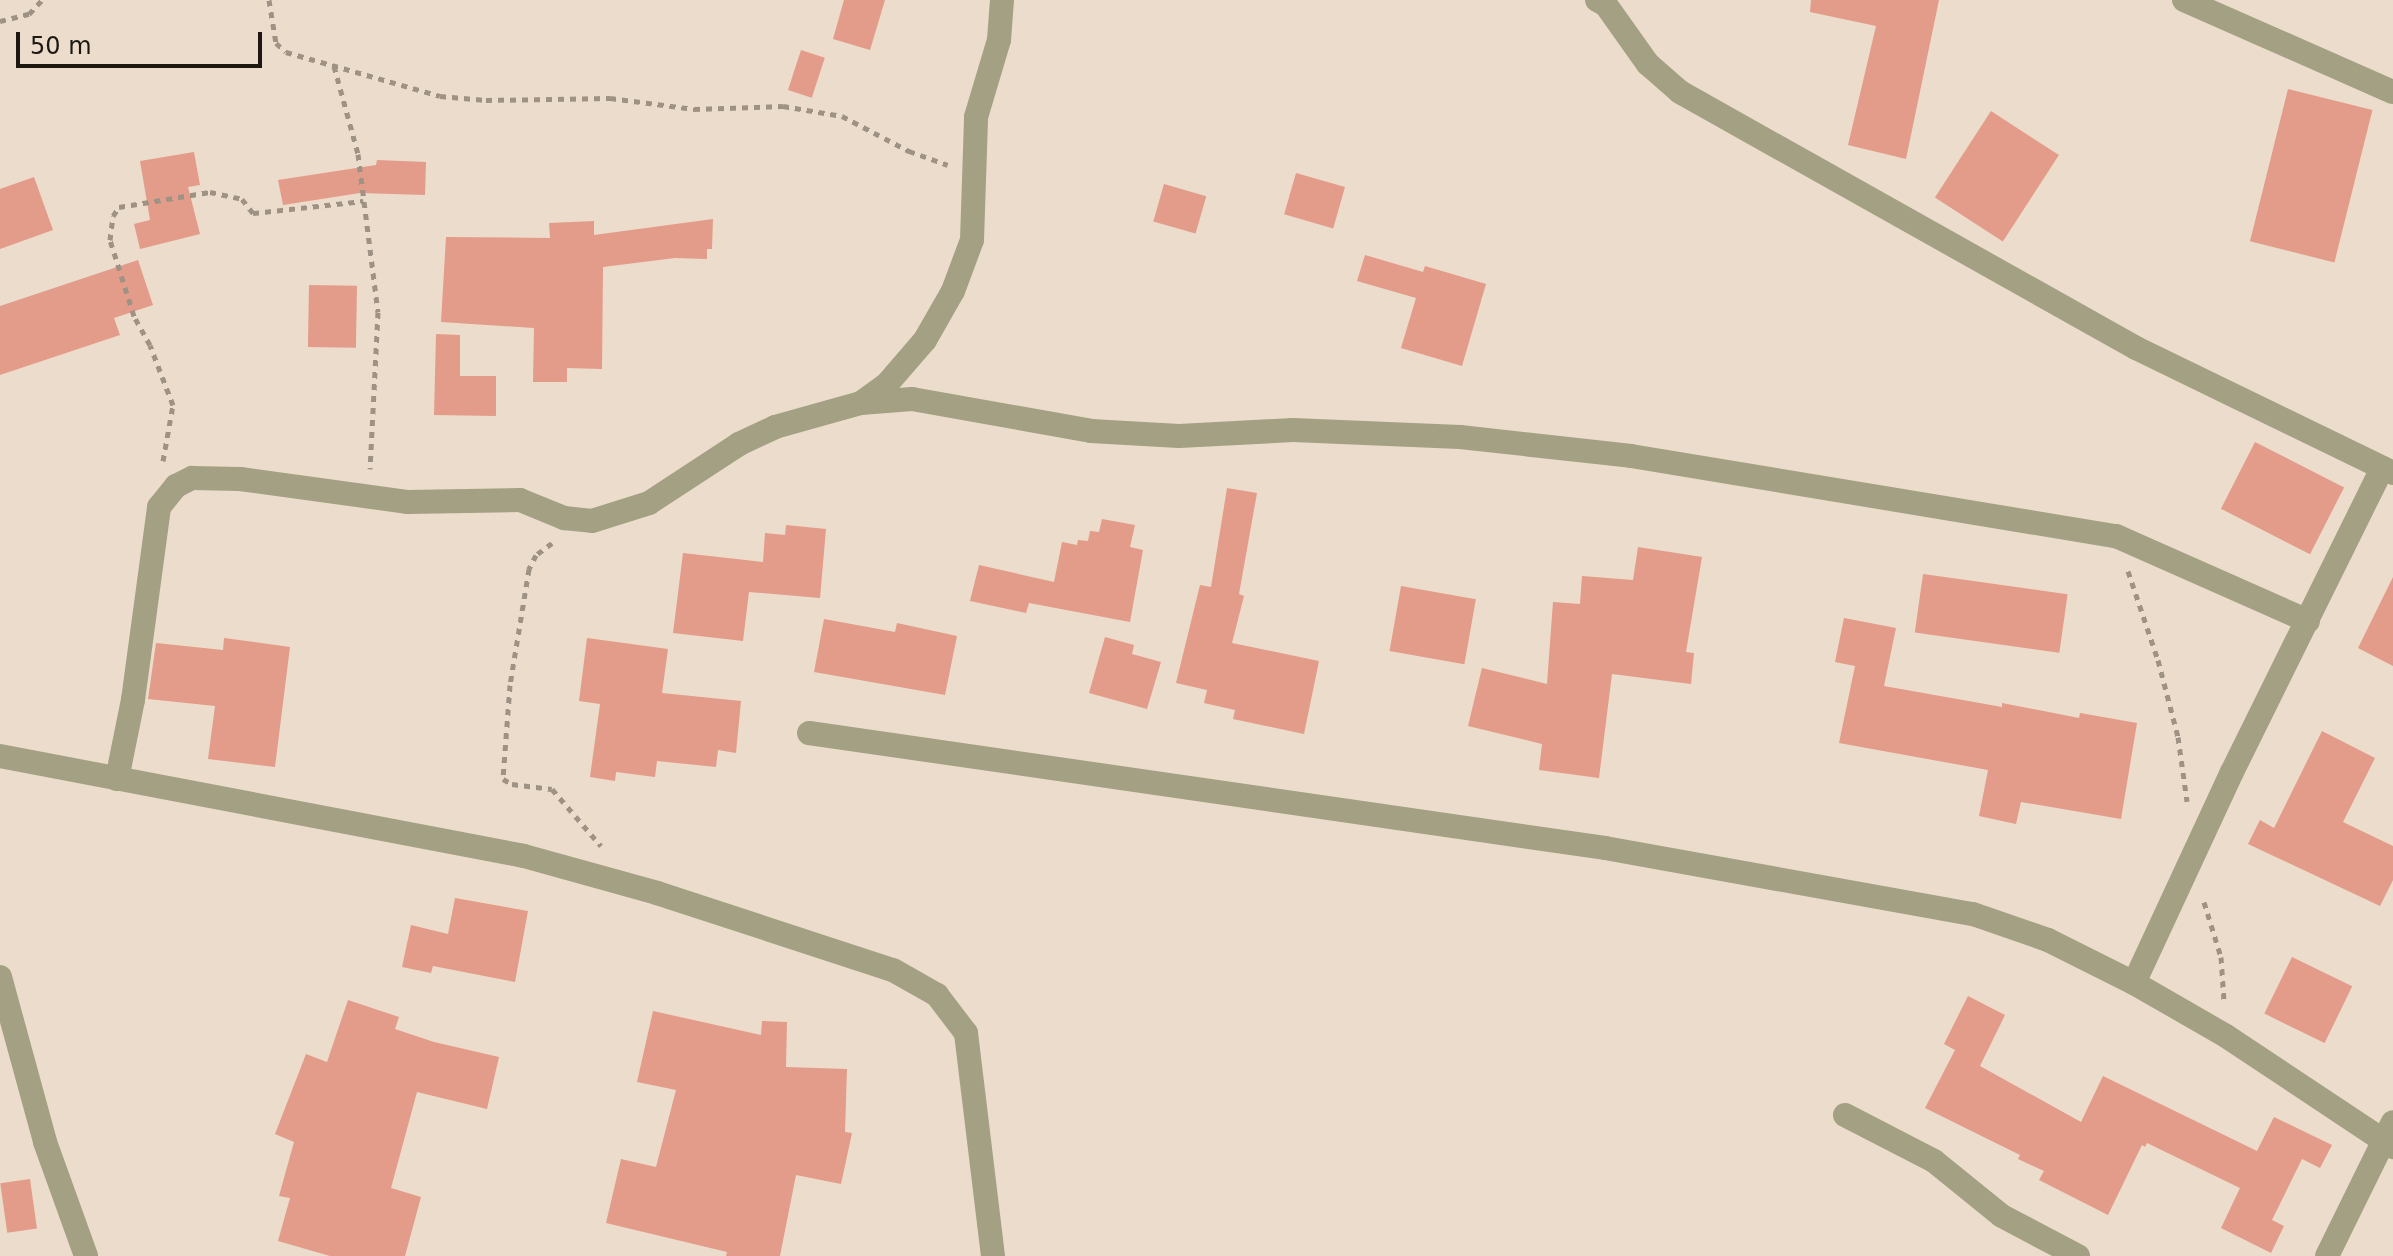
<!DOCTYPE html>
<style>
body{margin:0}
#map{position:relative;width:2393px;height:1256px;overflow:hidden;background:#ecdccb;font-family:"DejaVu Sans",sans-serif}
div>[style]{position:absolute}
.building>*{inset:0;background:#e39b8a;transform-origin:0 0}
.path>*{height:5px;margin-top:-2.5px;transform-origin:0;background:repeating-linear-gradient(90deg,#9e9285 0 6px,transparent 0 12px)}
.minor>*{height:24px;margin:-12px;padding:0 12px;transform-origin:12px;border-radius:12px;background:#a3a083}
span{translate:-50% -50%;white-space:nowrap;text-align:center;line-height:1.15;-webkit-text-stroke:7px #ecdccb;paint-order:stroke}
.scale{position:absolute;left:16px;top:32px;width:246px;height:36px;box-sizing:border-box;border:4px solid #1d1812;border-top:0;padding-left:10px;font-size:24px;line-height:28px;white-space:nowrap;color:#1d1812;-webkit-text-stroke:6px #ecdccb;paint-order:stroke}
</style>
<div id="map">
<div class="building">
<div style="clip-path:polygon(844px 0,885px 0,870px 50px,833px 39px)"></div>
<div style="clip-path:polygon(1811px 0,1939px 0,1906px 159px,1848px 145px,1876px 26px,1810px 12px)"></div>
<div style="left:801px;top:50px;width:25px;height:42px;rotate:18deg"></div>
<div style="left:2288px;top:89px;width:87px;height:157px;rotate:14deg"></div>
<div style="left:1991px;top:111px;width:81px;height:103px;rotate:33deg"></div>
<div style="clip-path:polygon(194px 152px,200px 185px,188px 187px,200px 234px,140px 249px,134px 224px,150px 220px,140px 161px)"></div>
<div style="clip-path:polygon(377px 160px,426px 162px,425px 195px,360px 193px,283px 205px,278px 180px,376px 165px)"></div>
<div style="left:1296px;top:173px;width:51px;height:43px;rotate:16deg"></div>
<div style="clip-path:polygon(34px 177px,53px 230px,0 249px,0 189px)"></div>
<div style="left:1164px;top:184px;width:44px;height:39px;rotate:16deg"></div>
<div style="clip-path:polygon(713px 219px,712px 249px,707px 249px,707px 259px,675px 258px,603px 267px,602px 369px,567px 368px,567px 382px,533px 382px,534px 328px,441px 322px,446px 237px,550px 238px,549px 223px,594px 221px,594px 235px)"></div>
<div style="clip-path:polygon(1365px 255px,1423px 272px,1425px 266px,1486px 284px,1462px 366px,1401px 348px,1416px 298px,1357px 281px)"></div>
<div style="clip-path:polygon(138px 260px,153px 305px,114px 318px,120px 335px,0 375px,0 306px)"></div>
<div style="left:309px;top:285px;width:48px;height:62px;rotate:1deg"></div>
<div style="clip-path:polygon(436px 334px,460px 335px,460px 376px,496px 376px,496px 416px,434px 415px)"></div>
<div style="left:2255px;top:442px;width:100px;height:75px;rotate:27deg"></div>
<div style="clip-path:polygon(1227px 488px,1257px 493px,1239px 594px,1244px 596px,1232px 643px,1319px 661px,1304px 734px,1233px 719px,1235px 710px,1204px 703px,1207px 690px,1176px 683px,1200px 585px,1211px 587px)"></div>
<div style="clip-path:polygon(1102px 519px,1135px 525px,1130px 547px,1143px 550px,1130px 622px,1029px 603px,1026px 613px,970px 601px,979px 565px,1054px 582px,1062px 542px,1077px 545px,1078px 540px,1088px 541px,1090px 531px,1099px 532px)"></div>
<div style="clip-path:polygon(786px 525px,826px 529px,820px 598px,749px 592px,743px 641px,673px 633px,683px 553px,763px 562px,765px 533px,785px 535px)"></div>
<div style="clip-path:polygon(1638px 547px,1702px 557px,1686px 652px,1694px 653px,1691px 684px,1612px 674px,1599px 778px,1539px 770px,1542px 744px,1468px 726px,1482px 668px,1547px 684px,1553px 602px,1580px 604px,1582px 576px,1633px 580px)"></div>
<div style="left:1923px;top:574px;width:146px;height:59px;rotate:8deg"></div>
<div style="clip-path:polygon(2393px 577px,2393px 666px,2358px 648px)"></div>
<div style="left:1401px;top:586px;width:76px;height:66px;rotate:10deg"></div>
<div style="clip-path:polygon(1844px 618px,1896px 628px,1884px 686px,2002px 707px,2002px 703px,2079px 718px,2080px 713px,2137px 723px,2121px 819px,2021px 802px,2016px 824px,1979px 816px,1988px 770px,1839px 743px,1855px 666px,1835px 662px)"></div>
<div style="clip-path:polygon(824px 619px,895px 632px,897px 623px,957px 636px,945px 695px,814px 672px)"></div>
<div style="clip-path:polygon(1105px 637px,1134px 645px,1132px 654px,1161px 662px,1147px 709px,1089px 693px)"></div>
<div style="clip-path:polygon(224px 638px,290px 647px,275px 767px,208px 759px,215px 706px,148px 699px,156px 643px,223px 650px)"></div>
<div style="clip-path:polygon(587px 638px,668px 649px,662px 693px,741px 701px,736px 753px,718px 750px,716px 767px,657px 761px,655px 777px,616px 772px,615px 781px,590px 777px,600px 704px,579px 701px)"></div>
<div style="clip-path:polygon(2322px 731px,2375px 758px,2343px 822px,2393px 846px,2393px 880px,2380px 906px,2248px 844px,2260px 820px,2274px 828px)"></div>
<div style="clip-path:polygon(455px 898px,528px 911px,515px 982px,433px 966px,431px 973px,402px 967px,411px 925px,448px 934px)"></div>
<div style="left:2292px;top:957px;width:67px;height:63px;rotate:26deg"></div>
<div style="clip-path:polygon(1968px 996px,2005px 1015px,1980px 1066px,2081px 1122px,2103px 1076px,2257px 1151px,2274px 1117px,2332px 1145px,2320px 1168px,2302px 1159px,2272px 1220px,2284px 1226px,2271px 1253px,2221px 1228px,2240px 1188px,2147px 1143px,2145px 1147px,2142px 1145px,2108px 1215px,2039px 1180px,2044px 1171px,2018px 1159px,2020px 1155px,1925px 1108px,1955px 1050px,1944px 1044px)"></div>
<div style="clip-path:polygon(348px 1000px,399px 1017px,395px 1029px,434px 1042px,499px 1057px,487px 1109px,417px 1092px,391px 1188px,421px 1197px,405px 1256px,330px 1256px,278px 1241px,290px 1198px,279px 1196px,294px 1142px,275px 1134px,306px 1054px,327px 1062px)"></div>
<div style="clip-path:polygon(653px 1011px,761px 1035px,762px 1021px,787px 1022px,786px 1067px,847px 1069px,845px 1132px,852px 1133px,841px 1184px,796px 1175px,780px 1256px,726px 1256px,727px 1252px,606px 1223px,621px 1159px,656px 1167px,676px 1090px,637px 1082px)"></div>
<div style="left:30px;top:1179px;width:50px;height:30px;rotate:82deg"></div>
</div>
<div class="path">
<div style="left:269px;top:0;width:44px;rotate:80.8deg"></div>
<div style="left:276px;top:43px;width:13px;rotate:42deg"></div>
<div style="left:286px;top:52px;width:160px;rotate:15.9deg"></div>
<div style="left:440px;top:96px;width:46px;rotate:5deg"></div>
<div style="left:486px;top:100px;width:124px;rotate:-0.9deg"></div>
<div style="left:610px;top:98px;width:85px;rotate:7.5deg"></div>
<div style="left:694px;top:109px;width:89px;rotate:-1.9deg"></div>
<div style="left:783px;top:106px;width:60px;rotate:9.6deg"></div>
<div style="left:842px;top:116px;width:76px;rotate:27.6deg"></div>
<div style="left:909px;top:151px;width:41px;rotate:19.7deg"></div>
<div style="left:0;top:21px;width:30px;rotate:-14deg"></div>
<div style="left:29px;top:14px;width:19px;rotate:-47deg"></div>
<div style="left:334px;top:66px;width:91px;rotate:74.7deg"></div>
<div style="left:358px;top:154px;width:159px;rotate:82.8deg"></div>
<div style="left:378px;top:312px;width:157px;rotate:92.9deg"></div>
<div style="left:163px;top:461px;width:57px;rotate:-79.9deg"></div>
<div style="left:173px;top:405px;width:64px;rotate:-111deg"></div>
<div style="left:150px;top:345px;width:33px;rotate:-119deg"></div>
<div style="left:134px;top:316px;width:80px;rotate:-107.5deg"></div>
<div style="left:110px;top:240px;width:24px;rotate:-83deg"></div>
<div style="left:113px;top:216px;width:11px;rotate:-56deg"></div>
<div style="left:119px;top:207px;width:92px;rotate:-9.4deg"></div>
<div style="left:210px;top:192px;width:33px;rotate:12deg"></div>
<div style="left:242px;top:199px;width:18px;rotate:52deg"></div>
<div style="left:253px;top:213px;width:111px;rotate:-6.2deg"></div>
<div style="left:552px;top:543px;width:20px;rotate:143deg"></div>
<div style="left:536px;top:555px;width:16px;rotate:117deg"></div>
<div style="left:529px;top:569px;width:118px;rotate:99.3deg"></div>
<div style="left:510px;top:685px;width:94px;rotate:94.3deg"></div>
<div style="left:503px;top:779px;width:10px;rotate:29deg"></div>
<div style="left:512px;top:784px;width:40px;rotate:7.1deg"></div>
<div style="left:552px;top:789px;width:75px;rotate:49.3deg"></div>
<div style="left:2128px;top:571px;width:94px;rotate:71.4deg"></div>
<div style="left:2158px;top:660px;width:80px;rotate:75.4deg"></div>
<div style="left:2178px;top:737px;width:65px;rotate:82deg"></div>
<div style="left:2204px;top:902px;width:58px;rotate:72.8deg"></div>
<div style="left:2221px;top:957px;width:44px;rotate:86.1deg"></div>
</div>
<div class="minor">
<div style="left:1597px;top:0;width:10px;rotate:29deg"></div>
<div style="left:1606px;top:5px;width:72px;rotate:54.6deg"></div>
<div style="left:1648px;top:64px;width:43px;rotate:41.2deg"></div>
<div style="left:1680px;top:92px;width:523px;rotate:29.31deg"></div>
<div style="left:2136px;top:348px;width:286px;rotate:25.9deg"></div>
<div style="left:2184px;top:0;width:228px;rotate:23.8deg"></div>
<div style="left:861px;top:403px;width:51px;rotate:-4.5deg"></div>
<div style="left:912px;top:399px;width:182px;rotate:10.1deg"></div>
<div style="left:1091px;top:431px;width:88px;rotate:3.3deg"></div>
<div style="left:1179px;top:436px;width:114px;rotate:-3deg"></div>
<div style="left:1293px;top:430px;width:167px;rotate:2.4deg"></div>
<div style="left:1460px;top:437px;width:172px;rotate:6.3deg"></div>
<div style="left:1631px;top:456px;width:492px;rotate:9.4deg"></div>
<div style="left:2116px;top:536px;width:210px;rotate:23.9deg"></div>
<div style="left:809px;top:733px;width:804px;rotate:8.22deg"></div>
<div style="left:1605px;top:848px;width:374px;rotate:10.2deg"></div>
<div style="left:1973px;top:914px;width:79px;rotate:19.1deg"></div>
<div style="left:2048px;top:940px;width:96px;rotate:26.6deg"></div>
<div style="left:2134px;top:983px;width:106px;rotate:29.9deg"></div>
<div style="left:2226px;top:1036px;width:201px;rotate:33.6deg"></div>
<div style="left:0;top:756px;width:533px;rotate:10.8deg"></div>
<div style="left:524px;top:856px;width:138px;rotate:15.5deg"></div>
<div style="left:657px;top:893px;width:248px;rotate:18.1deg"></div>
<div style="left:893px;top:970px;width:51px;rotate:29.6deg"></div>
<div style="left:937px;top:995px;width:48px;rotate:52.7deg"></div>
<div style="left:966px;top:1033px;width:225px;rotate:83.1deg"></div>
<div style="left:117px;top:779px;width:81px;rotate:-78.6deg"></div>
<div style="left:133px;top:700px;width:195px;rotate:-82.3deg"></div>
<div style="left:159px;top:507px;width:27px;rotate:-51deg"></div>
<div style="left:176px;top:486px;width:18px;rotate:-27deg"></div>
<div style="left:192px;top:478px;width:48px;rotate:1.2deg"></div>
<div style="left:240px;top:479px;width:170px;rotate:7.8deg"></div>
<div style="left:408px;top:502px;width:112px;rotate:-1deg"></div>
<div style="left:520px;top:500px;width:48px;rotate:22.2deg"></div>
<div style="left:564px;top:518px;width:28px;rotate:6deg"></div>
<div style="left:592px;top:521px;width:60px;rotate:-17.5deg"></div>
<div style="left:649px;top:503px;width:108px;rotate:-33.2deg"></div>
<div style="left:739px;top:444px;width:40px;rotate:-25deg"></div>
<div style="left:775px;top:427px;width:89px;rotate:-15.6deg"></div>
<div style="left:861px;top:403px;width:32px;rotate:-36deg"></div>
<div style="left:887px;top:384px;width:58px;rotate:-49.2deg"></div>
<div style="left:925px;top:340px;width:56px;rotate:-60.3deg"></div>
<div style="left:953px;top:291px;width:54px;rotate:-69.6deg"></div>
<div style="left:972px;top:240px;width:123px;rotate:-88.1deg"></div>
<div style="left:976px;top:117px;width:80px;rotate:-73.4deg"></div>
<div style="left:999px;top:40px;width:40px;rotate:-85.7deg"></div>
<div style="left:0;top:977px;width:171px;rotate:74.7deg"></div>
<div style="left:45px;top:1142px;width:121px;rotate:70.2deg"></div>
<div style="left:2134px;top:983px;width:233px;rotate:-65.1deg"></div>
<div style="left:2232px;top:772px;width:339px;rotate:-63.7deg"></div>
<div style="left:1845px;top:1115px;width:100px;rotate:27.3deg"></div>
<div style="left:1934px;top:1161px;width:87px;rotate:39deg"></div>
<div style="left:2002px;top:1216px;width:86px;rotate:27.8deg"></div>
<div style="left:2327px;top:1256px;width:149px;rotate:-63.8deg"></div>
</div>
<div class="scale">50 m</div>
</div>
